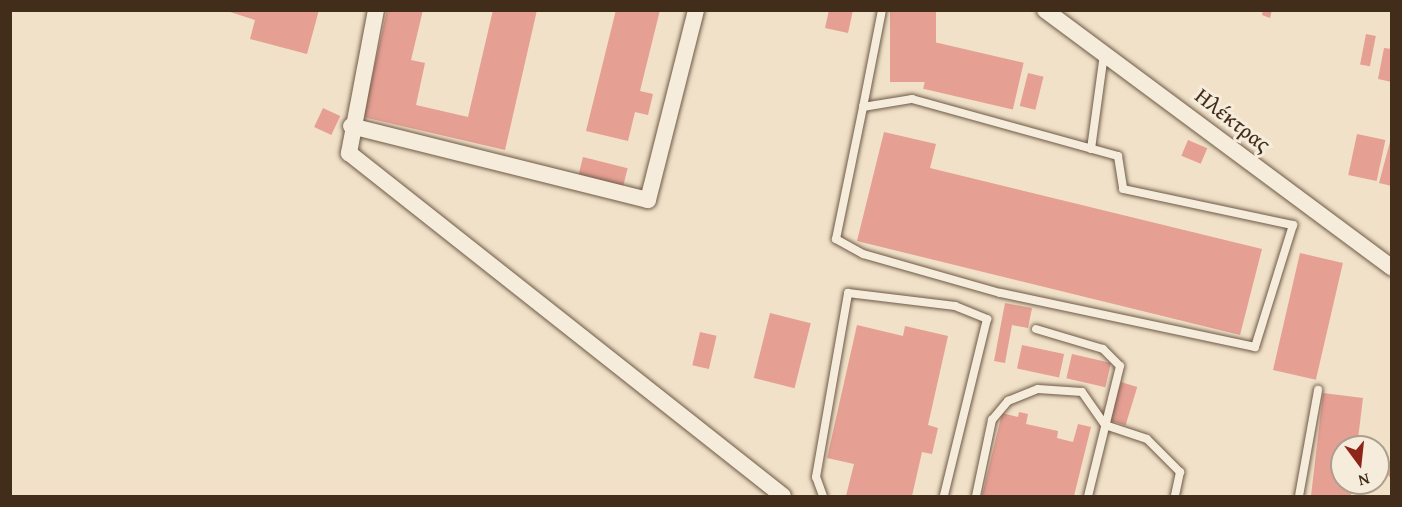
<!DOCTYPE html>
<meta charset="utf-8">
<style>
body{margin:0}
#map{position:relative;width:1402px;height:507px;overflow:hidden;background:#f0e1c8;font-family:"Gentium Book Plus",serif}
div>[style]{position:absolute}
.building>*{inset:0;background:#e59f93;transform-origin:0 0}
.roads{filter:drop-shadow(0 0 2px #6e5946) drop-shadow(0 0 2px #6e5946)}
.service>*{height:8px;margin:-4px;padding:0 4px;transform-origin:4px;border-radius:4px;background:#f5ecdb}
.minor>*{height:16px;margin:-8px;padding:0 8px;transform-origin:8px;border-radius:8px;background:#f5ecdb}
span{translate:-50% -50%;white-space:nowrap;text-align:center;line-height:1.15;-webkit-text-stroke:6px #f5ecdb;paint-order:stroke}
.street-label{font-size:22px;color:#422c1a}
.frame{position:absolute;inset:0;border:12px solid #422c1a;pointer-events:none}
.north{position:absolute;left:1330px;top:435px;width:60px;height:60px;box-sizing:border-box;background:#f5ecdb;border:2px solid #ad9f8e;border-radius:50%;rotate:165deg;font-size:16px;font-weight:700;line-height:24px;text-align:center;color:#422c1a}
.north::after{content:'';display:block;margin:auto;width:21px;height:27px;background:#8f2418;clip-path:polygon(50% 0,100% 100%,50% 72%,0 100%)}
</style>
<div id="map">
<div class="building">
<div style="clip-path:polygon(224px 10px,319px 10px,307px 54px,250px 39px,255px 20px)"></div>
<div style="clip-path:polygon(387px 10px,423px 10px,411px 60px,425px 63px,416px 105px,468px 117px,493px 10px,537px 10px,505px 150px,363px 117px)"></div>
<div style="clip-path:polygon(616px 10px,660px 10px,640px 91px,653px 94px,648px 115px,635px 112px,628px 141px,586px 131px)"></div>
<div style="clip-path:polygon(829px 10px,853px 10px,848px 33px,825px 28px)"></div>
<div style="left:890px;top:10px;width:46px;height:72px"></div>
<div style="clip-path:polygon(1263px 10px,1272px 10px,1270px 18px,1262px 15px)"></div>
<div style="left:1366px;top:34px;width:10px;height:31px;rotate:11deg"></div>
<div style="left:934px;top:42px;width:92px;height:48px;rotate:13deg"></div>
<div style="clip-path:polygon(1384px 48px,1392px 49px,1392px 82px,1378px 79px)"></div>
<div style="left:1028px;top:73px;width:16px;height:34px;rotate:14deg"></div>
<div style="left:323px;top:108px;width:19px;height:21px;rotate:25deg"></div>
<div style="clip-path:polygon(884px 132px,936px 144px,930px 168px,1262px 249px,1240px 335px,857px 241px)"></div>
<div style="left:1357px;top:134px;width:29px;height:42px;rotate:12deg"></div>
<div style="clip-path:polygon(1391px 138px,1392px 138px,1392px 186px,1379px 183px)"></div>
<div style="left:1188px;top:140px;width:21px;height:17px;rotate:23deg"></div>
<div style="left:583px;top:157px;width:46px;height:18px;rotate:14deg"></div>
<div style="left:1300px;top:253px;width:44px;height:120px;rotate:13deg"></div>
<div style="clip-path:polygon(1005px 303px,1032px 308px,1028px 328px,1012px 325px,1005px 363px,994px 361px)"></div>
<div style="left:770px;top:313px;width:42px;height:67px;rotate:14deg"></div>
<div style="clip-path:polygon(857px 325px,903px 336px,905px 326px,948px 336px,928px 425px,938px 428px,932px 454px,922px 452px,912px 496px,846px 496px,854px 464px,827px 458px)"></div>
<div style="left:700px;top:332px;width:17px;height:34px;rotate:13deg"></div>
<div style="left:1022px;top:345px;width:43px;height:24px;rotate:12deg"></div>
<div style="left:1072px;top:354px;width:40px;height:25px;rotate:13deg"></div>
<div style="left:1121px;top:382px;width:17px;height:40px;rotate:17deg"></div>
<div style="clip-path:polygon(1323px 393px,1363px 398px,1357px 447px,1342px 447px,1342px 483px,1353px 483px,1351px 496px,1311px 496px)"></div>
<div style="clip-path:polygon(1019px 412px,1028px 414px,1026px 424px,1058px 431px,1057px 438px,1073px 442px,1078px 424px,1091px 427px,1074px 496px,982px 496px,1002px 413px,1018px 417px)"></div>
<div style="clip-path:polygon(1392px 456px,1392px 480px,1385px 471px)"></div>
</div>
<div class="roads">
<div class="service">
<div style="left:912px;top:99px;width:214px;rotate:15.5deg"></div>
<div style="left:1118px;top:156px;width:33px;rotate:81deg"></div>
<div style="left:1123px;top:189px;width:174px;rotate:12deg"></div>
<div style="left:1293px;top:225px;width:128px;rotate:107.3deg"></div>
<div style="left:1255px;top:347px;width:261px;rotate:-168deg"></div>
<div style="left:1000px;top:293px;width:142px;rotate:-164.1deg"></div>
<div style="left:863px;top:254px;width:31px;rotate:-151deg"></div>
<div style="left:836px;top:239px;width:135px;rotate:-78.4deg"></div>
<div style="left:863px;top:107px;width:50px;rotate:-9.3deg"></div>
<div style="left:863px;top:107px;width:99px;rotate:-78.9deg"></div>
<div style="left:1091px;top:149px;width:96px;rotate:-82.2deg"></div>
<div style="left:1036px;top:329px;width:70px;rotate:16.6deg"></div>
<div style="left:1103px;top:349px;width:24px;rotate:45deg"></div>
<div style="left:1120px;top:366px;width:134px;rotate:103.8deg"></div>
<div style="left:823px;top:496px;width:20px;rotate:-110deg"></div>
<div style="left:816px;top:477px;width:187px;rotate:-80.1deg"></div>
<div style="left:848px;top:293px;width:108px;rotate:6.9deg"></div>
<div style="left:955px;top:306px;width:35px;rotate:22deg"></div>
<div style="left:987px;top:319px;width:182px;rotate:103.7deg"></div>
<div style="left:976px;top:496px;width:78px;rotate:-78.1deg"></div>
<div style="left:992px;top:420px;width:25px;rotate:-50deg"></div>
<div style="left:1008px;top:401px;width:32px;rotate:-22deg"></div>
<div style="left:1038px;top:389px;width:44px;rotate:3.9deg"></div>
<div style="left:1082px;top:392px;width:40px;rotate:55.1deg"></div>
<div style="left:1105px;top:425px;width:44px;rotate:18.4deg"></div>
<div style="left:1147px;top:439px;width:47px;rotate:45deg"></div>
<div style="left:1180px;top:472px;width:25px;rotate:102deg"></div>
<div style="left:1299px;top:496px;width:108px;rotate:-79.8deg"></div>
</div>
<div class="minor">
<div style="left:376px;top:10px;width:146px;rotate:100.7deg"></div>
<div style="left:349px;top:153px;width:553px;rotate:38.32deg"></div>
<div style="left:1045px;top:10px;width:432px;rotate:36.6deg"></div>
<div style="left:351px;top:126px;width:306px;rotate:14deg"></div>
<div style="left:648px;top:200px;width:196px;rotate:-75.8deg"></div>
</div>
</div>
<div class="street-label">
<span style="left:1233px;top:120px;rotate:38deg">Ηλέκτρας</span>
</div>
<div class="frame"></div>
<div class="north">N</div>
</div>
